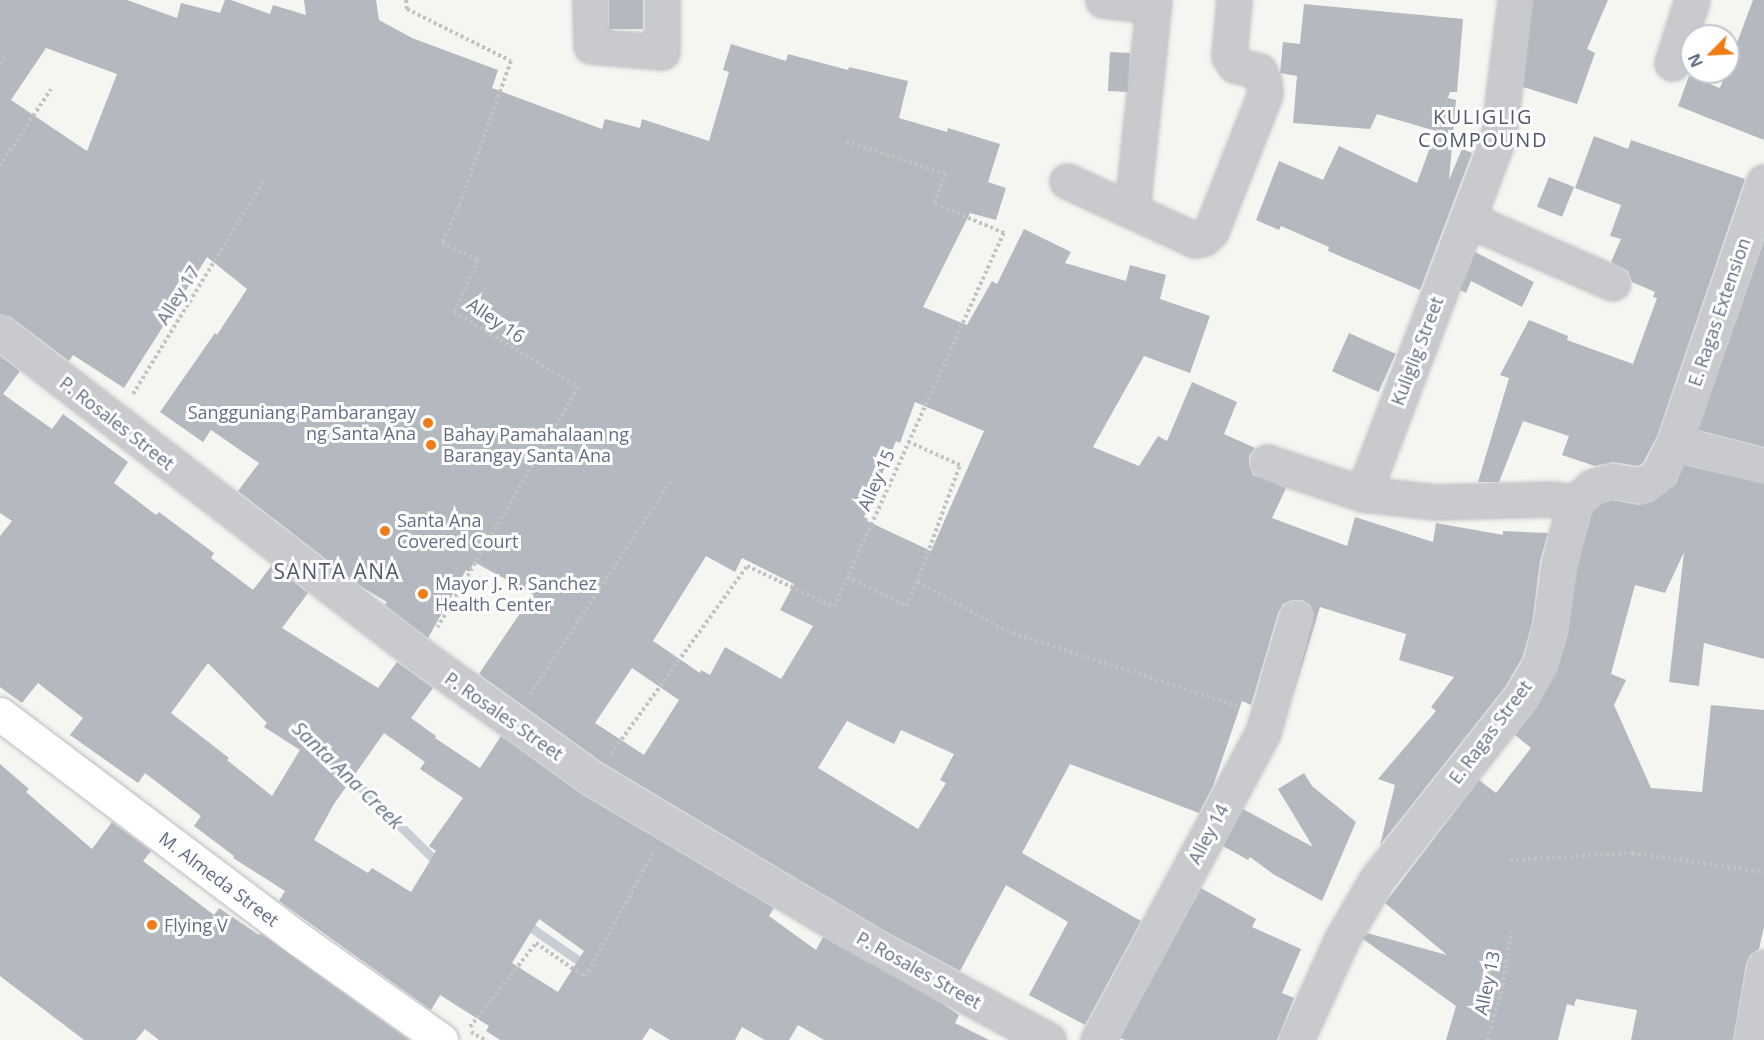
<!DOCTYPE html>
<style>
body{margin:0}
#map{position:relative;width:1764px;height:1040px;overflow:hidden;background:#f5f6f1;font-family:"Open Sans",sans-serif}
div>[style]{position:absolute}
.stream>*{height:9px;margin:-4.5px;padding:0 4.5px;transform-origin:4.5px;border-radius:4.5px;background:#c7ced5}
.building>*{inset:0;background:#b4b8bf;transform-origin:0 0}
.path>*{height:4px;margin-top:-2px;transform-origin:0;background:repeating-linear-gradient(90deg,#c0c2c4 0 3px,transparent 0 6px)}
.roads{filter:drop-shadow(0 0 2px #babcc1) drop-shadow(0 0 2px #babcc1)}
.minor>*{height:33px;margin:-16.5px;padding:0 16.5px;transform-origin:16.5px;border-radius:16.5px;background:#c8cace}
.major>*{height:33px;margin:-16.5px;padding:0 16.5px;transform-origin:16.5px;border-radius:16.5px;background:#fff}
.dots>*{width:16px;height:16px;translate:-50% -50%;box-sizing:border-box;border:3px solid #fff;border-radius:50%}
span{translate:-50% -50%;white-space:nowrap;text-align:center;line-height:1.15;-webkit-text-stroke:6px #fff;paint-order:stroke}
.street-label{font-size:18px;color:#626d85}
.poi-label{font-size:18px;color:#626d85}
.right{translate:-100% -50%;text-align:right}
.left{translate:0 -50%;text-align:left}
.neighbourhood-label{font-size:20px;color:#51596a;letter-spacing:1.5px}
.water-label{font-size:20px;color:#637589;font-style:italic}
.quarter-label{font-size:21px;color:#51596a;letter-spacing:1.5px}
.north{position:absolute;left:1680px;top:24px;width:60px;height:60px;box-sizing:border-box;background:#fff;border:2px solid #c0c5ce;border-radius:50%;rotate:246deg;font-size:16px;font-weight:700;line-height:24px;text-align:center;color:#626d85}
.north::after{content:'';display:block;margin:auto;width:21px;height:27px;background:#f17c16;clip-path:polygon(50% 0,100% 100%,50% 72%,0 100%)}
</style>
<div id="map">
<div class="stream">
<div style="left:345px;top:772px;width:133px;rotate:44.4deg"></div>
<div style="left:523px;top:922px;width:79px;rotate:34.7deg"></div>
</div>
<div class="building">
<div style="clip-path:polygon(evenodd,0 0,127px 0,177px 18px,181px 3px,220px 13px,225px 0,231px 0,270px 14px,273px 5px,306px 15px,304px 0,376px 0,379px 20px,412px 38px,498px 70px,492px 88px,602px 129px,605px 119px,640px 128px,642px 119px,709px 141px,729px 72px,723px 70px,731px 44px,786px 61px,788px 54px,848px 70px,849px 67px,908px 81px,899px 118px,947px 132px,948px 128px,1000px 144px,988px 182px,1006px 188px,996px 220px,970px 213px,923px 307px,967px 325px,992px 281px,997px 284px,1024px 229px,1071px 252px,1065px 263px,1126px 281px,1130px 265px,1166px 275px,1160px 299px,1210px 316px,1190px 373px,1144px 356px,1093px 447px,1139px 466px,1158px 436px,1167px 441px,1192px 382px,1237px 402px,1224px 434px,1255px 448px,1249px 456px,1249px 465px,1253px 475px,1286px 488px,1272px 518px,1347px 546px,1355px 517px,1433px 542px,1436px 523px,1503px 535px,1503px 531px,1548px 533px,1540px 561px,1532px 624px,1522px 658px,1505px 687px,1380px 845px,1395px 785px,1378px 779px,1436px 711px,1431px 707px,1454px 677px,1399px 660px,1406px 634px,1320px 607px,1294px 691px,1314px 614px,1310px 605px,1302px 600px,1292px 600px,1283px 604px,1278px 613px,1251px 705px,1242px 701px,1213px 786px,1199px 813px,1070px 764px,1022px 853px,1141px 921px,1085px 1025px,1029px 995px,1068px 922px,1006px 885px,960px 971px,885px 931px,603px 763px,479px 674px,533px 594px,474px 562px,469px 572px,466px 570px,428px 638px,385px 605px,387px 602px,362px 587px,238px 491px,259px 463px,211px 430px,203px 442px,160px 412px,215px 333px,217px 335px,247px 289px,207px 257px,124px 388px,73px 355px,69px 361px,11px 317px,0 314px,0 0,46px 48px,117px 74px,87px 151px,11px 100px,46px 48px,0 0,915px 402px,984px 431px,931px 551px,867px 521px,868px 519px,864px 517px,896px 441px,900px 443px,915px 402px,0 0,706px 556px,735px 572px,742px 558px,794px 584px,780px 610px,813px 626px,781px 679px,725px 647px,710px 675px,701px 670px,700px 673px,653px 641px,706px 556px,0 0,632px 668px,679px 700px,644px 755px,595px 723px,632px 668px,0 0,847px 721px,894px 744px,901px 730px,954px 754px,940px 780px,946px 783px,918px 829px,818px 768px,847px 721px)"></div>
<div style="left:609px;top:0;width:34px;height:29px"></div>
<div style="clip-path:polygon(1533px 0,1608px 0,1587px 49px,1595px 53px,1577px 104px,1523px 87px)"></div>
<div style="clip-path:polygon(1753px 0,1764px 0,1764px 140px,1678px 106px,1689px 76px,1720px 88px)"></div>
<div style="clip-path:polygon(1304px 4px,1463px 19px,1457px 92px,1450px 92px,1436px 131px,1377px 114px,1370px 129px,1293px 123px,1297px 76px,1280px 73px,1283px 42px,1300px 44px)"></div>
<div style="left:1110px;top:52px;width:20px;height:39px;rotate:3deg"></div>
<div style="clip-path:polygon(1448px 98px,1456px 100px,1449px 180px,1462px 149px,1472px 153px,1420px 290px,1328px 251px,1329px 247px,1281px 226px,1279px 230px,1256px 220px,1279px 161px,1323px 180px,1339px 146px,1417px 183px)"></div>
<div style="clip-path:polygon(1594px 136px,1628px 149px,1631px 140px,1745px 179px,1657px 436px,1643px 463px,1638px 466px,1613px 462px,1595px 466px,1562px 455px,1569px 436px,1523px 421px,1499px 482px,1478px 482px,1509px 378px,1500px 375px,1529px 320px,1568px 336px,1567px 340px,1633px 364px,1657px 298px,1653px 297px,1655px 292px,1632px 282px,1628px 271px,1611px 262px,1621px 239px,1610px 236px,1621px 205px,1575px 188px)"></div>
<div style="left:1549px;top:177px;width:27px;height:32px;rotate:22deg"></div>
<div style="clip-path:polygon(1764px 240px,1764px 447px,1698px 430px)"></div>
<div style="clip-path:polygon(1475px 252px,1534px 282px,1522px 307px,1471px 281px,1466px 293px,1460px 290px)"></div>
<div style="left:1349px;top:333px;width:51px;height:42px;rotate:24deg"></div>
<div style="clip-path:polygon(evenodd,0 356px,20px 371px,3px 394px,52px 429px,63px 414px,128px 462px,114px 483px,156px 515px,159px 512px,214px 553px,211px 558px,253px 590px,272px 565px,308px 593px,282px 628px,378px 688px,397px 662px,433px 688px,411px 718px,436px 736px,435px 738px,480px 768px,501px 736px,583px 795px,774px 908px,769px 916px,816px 950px,823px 937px,943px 1004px,959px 1015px,955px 1023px,989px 1040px,824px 1040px,798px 1025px,789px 1040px,765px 1040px,742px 1027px,735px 1040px,670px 1040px,650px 1028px,642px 1040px,500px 1040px,486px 1031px,489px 1026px,440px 995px,431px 1010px,279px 901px,285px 891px,233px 858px,234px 856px,194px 826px,201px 816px,145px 773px,138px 783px,70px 735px,83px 718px,38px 683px,22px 703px,0 687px,0 536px,12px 521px,0 513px,0 356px,208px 663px,267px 723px,264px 727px,300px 750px,272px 796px,227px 760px,229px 758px,171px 713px,208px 663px,0 356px,384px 733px,425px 762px,420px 769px,463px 798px,429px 846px,436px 851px,411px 892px,372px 868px,368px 873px,314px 840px,334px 804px,384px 733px,0 356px,539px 919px,584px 951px,558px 992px,512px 963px,539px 919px)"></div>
<div style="clip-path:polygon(1684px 465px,1764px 484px,1764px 659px,1704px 643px,1699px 686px,1669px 682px,1684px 552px,1665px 593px,1635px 585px,1611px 674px,1626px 680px,1614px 705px,1651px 788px,1702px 792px,1711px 705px,1764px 710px,1764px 927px,1759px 949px,1750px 955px,1746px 964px,1733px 1040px,1631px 1040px,1637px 1010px,1576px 999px,1574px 1006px,1567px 1004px,1558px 1040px,1446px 1040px,1456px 1006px,1363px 939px,1367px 933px,1447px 955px,1385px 903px,1479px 780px,1496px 793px,1531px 748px,1515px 735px,1536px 708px,1557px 671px,1568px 633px,1577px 568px,1592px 512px,1601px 504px,1612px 500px,1639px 505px,1652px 502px,1675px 485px)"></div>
<div style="clip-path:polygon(0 764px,29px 789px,26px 792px,92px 849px,112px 822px,151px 851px,143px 861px,214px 915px,219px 908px,259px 935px,260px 933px,409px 1040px,159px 1040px,145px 1029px,136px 1040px,84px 1040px,0 976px)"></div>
<div style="clip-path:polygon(1304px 773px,1312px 786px,1356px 822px,1322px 901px,1273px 874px,1250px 857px,1248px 860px,1223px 846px,1243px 809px,1313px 847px,1278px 789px)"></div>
<div style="clip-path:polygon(1201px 888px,1256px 919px,1252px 927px,1301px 949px,1282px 993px,1294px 998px,1277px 1040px,1125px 1040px,1120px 1038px)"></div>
</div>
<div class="path">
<div style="left:406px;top:0;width:9px;rotate:84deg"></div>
<div style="left:407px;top:9px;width:116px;rotate:26.6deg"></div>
<div style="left:511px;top:61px;width:154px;rotate:109.7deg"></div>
<div style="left:459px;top:206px;width:41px;rotate:114.7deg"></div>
<div style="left:442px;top:243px;width:40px;rotate:25deg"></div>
<div style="left:478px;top:260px;width:57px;rotate:114.8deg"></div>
<div style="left:454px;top:312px;width:145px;rotate:31.2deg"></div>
<div style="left:578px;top:387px;width:278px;rotate:120.3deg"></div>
<div style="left:0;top:64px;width:12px;rotate:-55deg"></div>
<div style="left:0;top:166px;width:92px;rotate:-56.5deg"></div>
<div style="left:133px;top:394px;width:249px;rotate:-58.5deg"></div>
<div style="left:847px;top:577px;width:66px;rotate:26.2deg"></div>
<div style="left:906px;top:606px;width:26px;rotate:-65deg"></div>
<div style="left:917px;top:582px;width:125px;rotate:-69.8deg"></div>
<div style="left:960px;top:465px;width:56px;rotate:-155.7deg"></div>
<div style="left:917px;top:582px;width:102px;rotate:28.6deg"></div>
<div style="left:1007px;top:631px;width:242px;rotate:18.1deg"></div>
<div style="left:530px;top:694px;width:255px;rotate:-56.5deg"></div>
<div style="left:611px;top:754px;width:232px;rotate:-54.1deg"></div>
<div style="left:747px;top:566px;width:96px;rotate:25.2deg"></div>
<div style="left:834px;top:607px;width:411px;rotate:-65.6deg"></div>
<div style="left:1004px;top:233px;width:76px;rotate:-156.8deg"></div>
<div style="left:934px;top:203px;width:31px;rotate:-68deg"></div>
<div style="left:946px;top:174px;width:107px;rotate:-162.1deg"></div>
<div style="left:1510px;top:860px;width:122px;rotate:-3.3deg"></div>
<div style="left:1632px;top:853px;width:133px;rotate:8.2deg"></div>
<div style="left:470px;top:1027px;width:107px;rotate:-51.8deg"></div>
<div style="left:536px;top:943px;width:60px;rotate:34.8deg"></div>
<div style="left:585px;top:977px;width:144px;rotate:-61.3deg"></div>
<div style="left:471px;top:1032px;width:16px;rotate:30deg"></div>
<div style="left:1487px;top:1040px;width:56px;rotate:-73.5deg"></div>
<div style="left:1503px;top:986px;width:56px;rotate:-81.7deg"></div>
</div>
<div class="roads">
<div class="minor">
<div style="left:590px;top:0;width:46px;rotate:88.8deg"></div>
<div style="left:591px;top:46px;width:71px;rotate:4.8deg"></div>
<div style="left:662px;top:52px;width:52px;rotate:-90deg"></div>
<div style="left:1103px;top:0;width:50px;rotate:6.8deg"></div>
<div style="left:1672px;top:63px;width:66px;rotate:-72.4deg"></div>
<div style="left:1067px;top:181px;width:141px;rotate:24.7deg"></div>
<div style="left:1195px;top:240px;width:9px;rotate:-13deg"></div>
<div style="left:1204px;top:238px;width:10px;rotate:-45deg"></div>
<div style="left:1211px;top:231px;width:147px;rotate:-68.5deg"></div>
<div style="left:1265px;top:94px;width:12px;rotate:-95deg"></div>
<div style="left:1264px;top:82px;width:12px;rotate:-114deg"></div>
<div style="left:1259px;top:71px;width:25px;rotate:-166deg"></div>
<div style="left:1235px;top:65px;width:11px;rotate:-124deg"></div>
<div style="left:1229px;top:56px;width:56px;rotate:-84.9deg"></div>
<div style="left:1132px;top:209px;width:210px;rotate:-84deg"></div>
<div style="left:1467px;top:219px;width:159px;rotate:23.7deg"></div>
<div style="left:0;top:332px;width:531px;rotate:37.58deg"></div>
<div style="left:421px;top:656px;width:211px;rotate:35.6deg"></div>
<div style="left:593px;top:779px;width:329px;rotate:30.7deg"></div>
<div style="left:876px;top:947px;width:196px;rotate:28.4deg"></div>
<div style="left:1674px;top:443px;width:93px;rotate:14.3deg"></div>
<div style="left:1267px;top:462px;width:101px;rotate:18.4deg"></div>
<div style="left:1363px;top:494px;width:72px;rotate:6.3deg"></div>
<div style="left:1435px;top:502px;width:116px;rotate:-1.5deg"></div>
<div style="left:1551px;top:499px;width:24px;rotate:7deg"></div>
<div style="left:1363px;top:494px;width:380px;rotate:-69.2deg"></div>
<div style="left:1498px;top:139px;width:140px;rotate:-83deg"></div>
<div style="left:1098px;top:1040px;width:349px;rotate:-61.8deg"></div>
<div style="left:1263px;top:732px;width:119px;rotate:-73.9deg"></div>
<div style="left:1296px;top:1040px;width:113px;rotate:-65.5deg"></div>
<div style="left:1343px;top:937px;width:67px;rotate:-59.6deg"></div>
<div style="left:1377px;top:879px;width:231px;rotate:-51.7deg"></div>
<div style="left:1520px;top:698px;width:37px;rotate:-59deg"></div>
<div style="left:1539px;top:666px;width:40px;rotate:-74deg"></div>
<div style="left:1550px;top:628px;width:65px;rotate:-82deg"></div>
<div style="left:1559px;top:564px;width:64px;rotate:-75.5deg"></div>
<div style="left:1575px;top:502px;width:23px;rotate:-41deg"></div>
<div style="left:1592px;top:487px;width:20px;rotate:-18deg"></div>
<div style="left:1611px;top:481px;width:31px;rotate:9deg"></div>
<div style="left:1642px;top:486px;width:19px;rotate:-32deg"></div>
<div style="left:1658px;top:476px;width:37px;rotate:-64deg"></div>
<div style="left:1674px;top:443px;width:276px;rotate:-71deg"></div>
<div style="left:1751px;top:1040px;width:74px;rotate:-79.9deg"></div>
</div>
<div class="major">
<div style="left:0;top:714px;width:376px;rotate:37deg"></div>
<div style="left:300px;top:940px;width:173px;rotate:35.3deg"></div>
</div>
</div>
<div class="dots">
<div style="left:428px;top:423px;background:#f17c16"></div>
<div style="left:431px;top:445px;background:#f17c16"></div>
<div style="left:385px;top:531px;background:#f17c16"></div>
<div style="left:423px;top:594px;background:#f17c16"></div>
<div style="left:152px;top:925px;background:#f17c16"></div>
</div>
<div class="street-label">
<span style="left:178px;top:295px;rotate:-58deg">Alley 17</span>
<span style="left:1719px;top:312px;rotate:-71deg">E. Ragas Extension</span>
<span style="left:496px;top:320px;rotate:34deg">Alley 16</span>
<span style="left:1417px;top:351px;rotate:-69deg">Kuliglig Street</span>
<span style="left:117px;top:423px;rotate:38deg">P. Rosales Street</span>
<span style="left:876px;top:480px;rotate:-66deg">Alley 15</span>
<span style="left:504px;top:716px;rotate:35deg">P. Rosales Street</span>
<span style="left:1490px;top:732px;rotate:-53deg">E. Ragas Street</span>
<span style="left:1208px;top:834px;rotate:-62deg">Alley 14</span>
<span style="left:219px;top:879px;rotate:37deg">M. Almeda Street</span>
<span style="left:919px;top:970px;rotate:29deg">P. Rosales Street</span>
<span style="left:1487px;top:983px;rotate:-78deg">Alley 13</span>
</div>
<div class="poi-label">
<span class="right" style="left:416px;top:423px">Sangguniang Pambarangay<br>ng Santa Ana</span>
<span class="left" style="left:443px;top:445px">Bahay Pamahalaan ng<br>Barangay Santa Ana</span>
<span class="left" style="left:397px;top:531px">Santa Ana<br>Covered Court</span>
<span class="left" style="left:435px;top:594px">Mayor J. R. Sanchez<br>Health Center</span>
<span class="left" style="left:164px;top:925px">Flying V</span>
</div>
<div class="neighbourhood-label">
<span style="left:1483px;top:128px">KULIGLIG<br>COMPOUND</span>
</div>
<div class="water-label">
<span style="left:348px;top:775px;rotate:44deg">Santa Ana Creek</span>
</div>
<div class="quarter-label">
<span style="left:337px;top:571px">SANTA ANA</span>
</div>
<div class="north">N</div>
</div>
